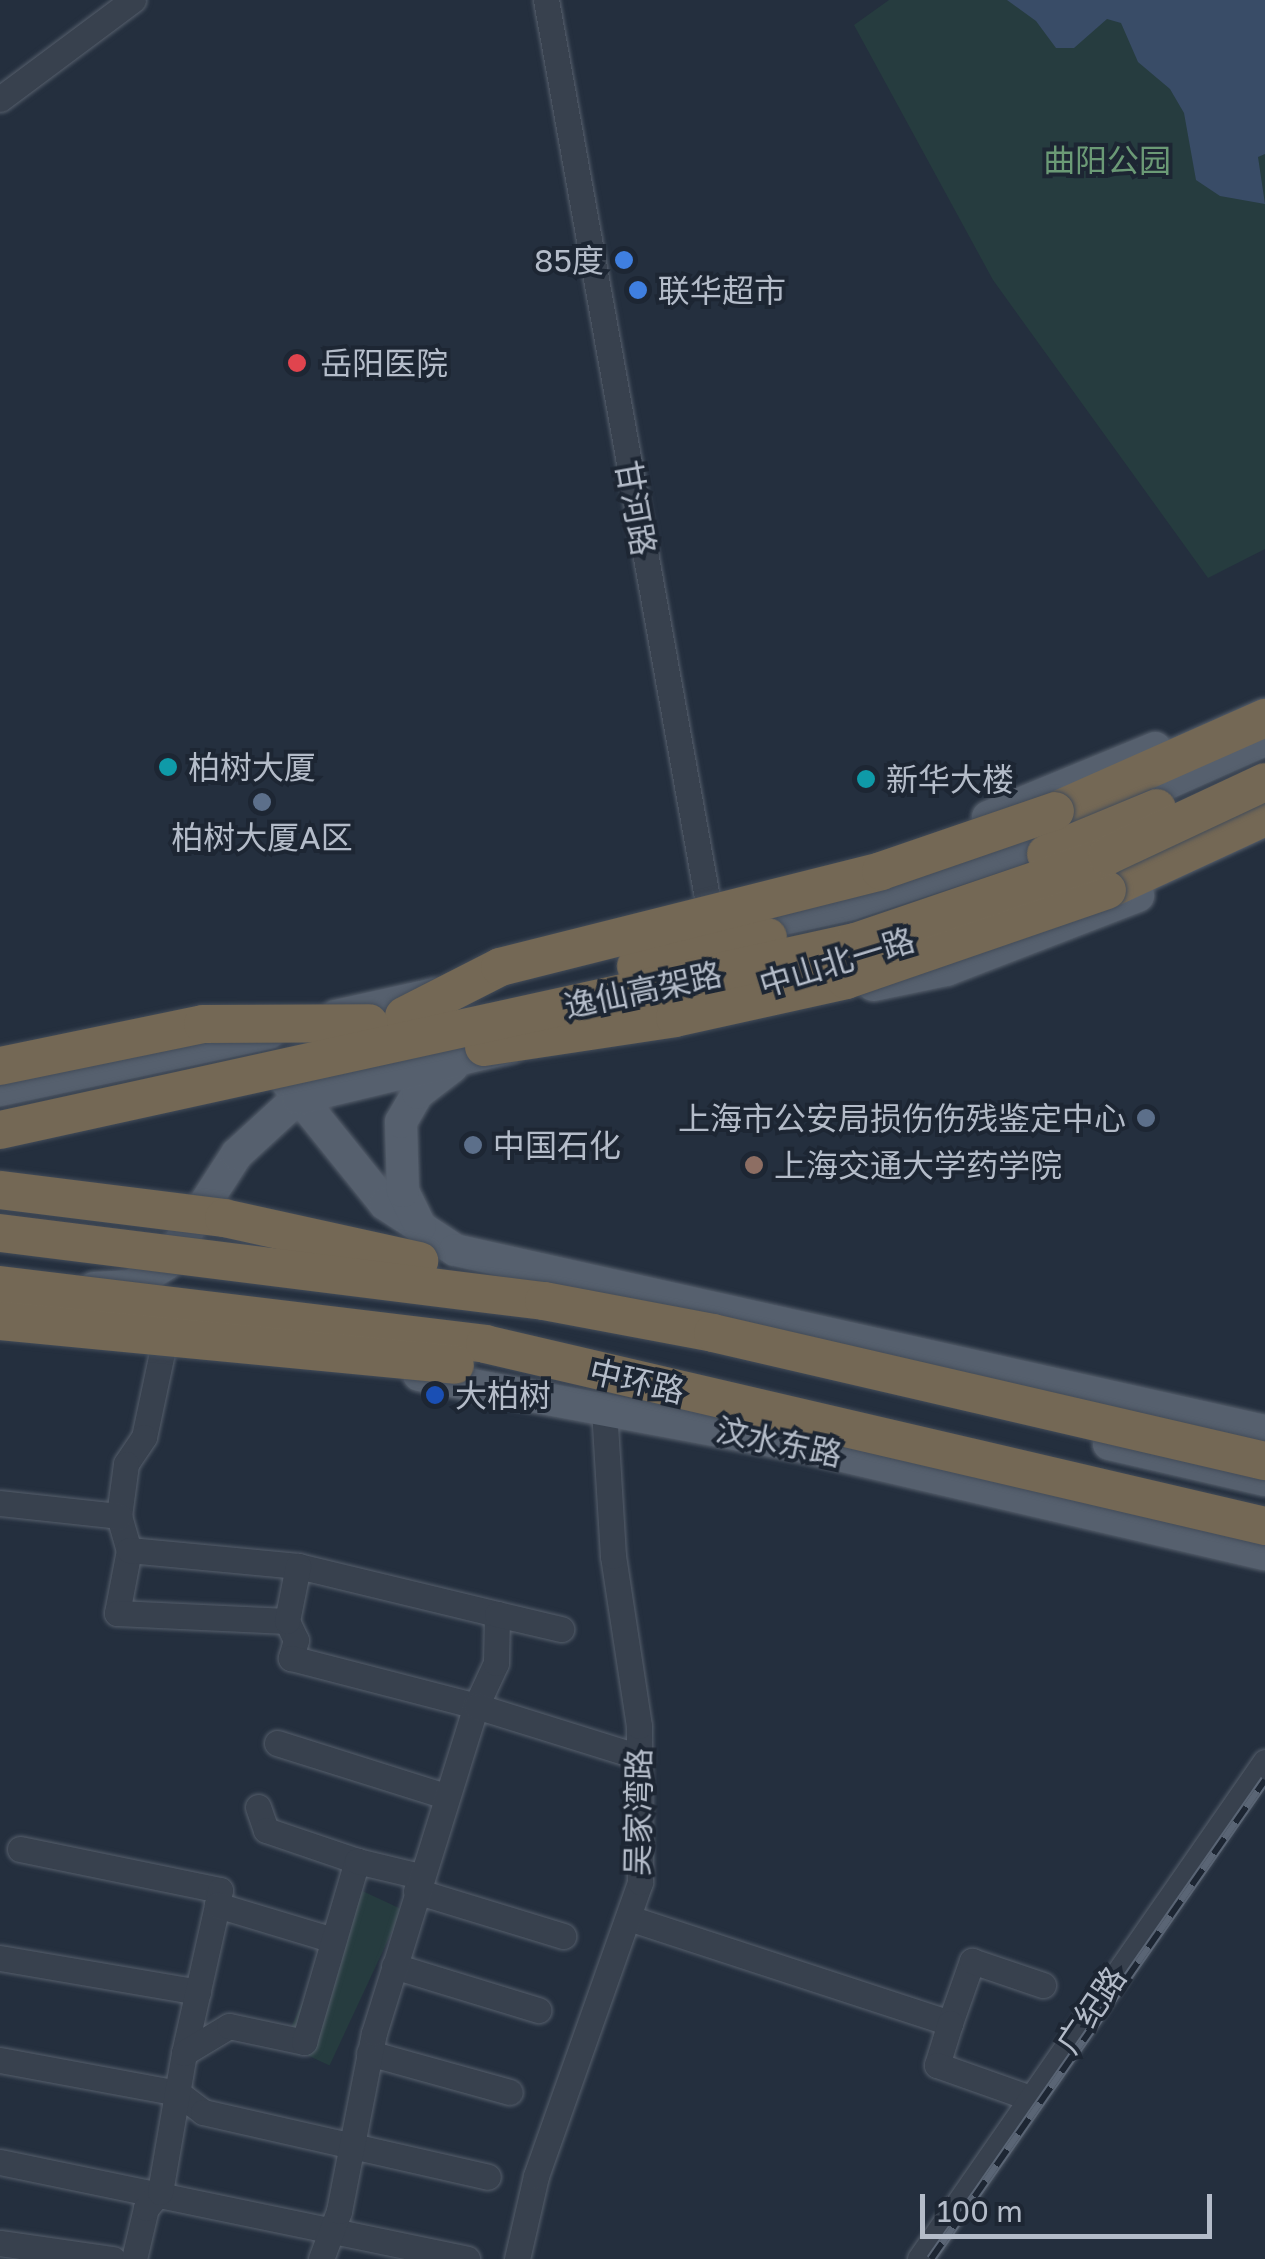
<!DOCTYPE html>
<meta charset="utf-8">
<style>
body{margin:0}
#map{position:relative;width:1265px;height:2259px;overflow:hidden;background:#242f3e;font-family:"Golos Text","Noto Sans SC",sans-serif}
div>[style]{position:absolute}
.green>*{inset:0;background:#263c3f;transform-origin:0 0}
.water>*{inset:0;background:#394c67}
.roads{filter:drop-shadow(0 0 2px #565f6c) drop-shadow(0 0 2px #565f6c)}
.minor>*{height:25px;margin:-12.5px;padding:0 12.5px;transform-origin:12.5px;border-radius:12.5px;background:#38414e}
.major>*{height:32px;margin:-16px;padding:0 16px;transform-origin:16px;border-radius:16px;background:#56606e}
.highway>*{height:38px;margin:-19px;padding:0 19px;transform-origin:19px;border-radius:19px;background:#746855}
.rail>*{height:10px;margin-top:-5px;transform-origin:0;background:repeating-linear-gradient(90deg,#1d2633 0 19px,#5a6575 0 38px);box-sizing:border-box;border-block:2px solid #5a6575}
.bridges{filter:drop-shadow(0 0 2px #434c59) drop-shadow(0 0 2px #434c59)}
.highway-bridge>*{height:38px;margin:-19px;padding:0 19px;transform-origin:19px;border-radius:19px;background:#746855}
.dots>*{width:28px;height:28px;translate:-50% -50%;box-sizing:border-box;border:5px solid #1d2633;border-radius:50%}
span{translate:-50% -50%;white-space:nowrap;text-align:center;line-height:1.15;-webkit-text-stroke:8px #1d2633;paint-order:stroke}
.park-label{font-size:32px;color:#6b9a76}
.poi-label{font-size:32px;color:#b4bcc9}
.right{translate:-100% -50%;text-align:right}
.left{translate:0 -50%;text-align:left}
.street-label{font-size:32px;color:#b4bcc9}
.scale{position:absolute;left:920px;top:2194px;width:292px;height:45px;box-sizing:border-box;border:5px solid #b4bcc9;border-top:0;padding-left:12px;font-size:30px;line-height:35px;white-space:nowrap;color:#b4bcc9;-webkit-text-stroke:8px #1d2633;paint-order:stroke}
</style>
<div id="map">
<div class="green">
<div style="clip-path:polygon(889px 0,1265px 0,1265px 549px,1208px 578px,993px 280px,854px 25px)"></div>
<div style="left:356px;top:1888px;width:51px;height:172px;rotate:25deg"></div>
</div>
<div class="water">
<div style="clip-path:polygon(1007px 0,1265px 0,1265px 154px,1258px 157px,1265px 204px,1220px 196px,1196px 180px,1184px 113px,1170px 89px,1138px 62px,1121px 23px,1107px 19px,1074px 48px,1056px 48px,1036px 21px)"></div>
</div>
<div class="roads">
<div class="minor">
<div style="left:546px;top:0;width:940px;rotate:79.83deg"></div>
<div style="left:0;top:99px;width:166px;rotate:-36.7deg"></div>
<div style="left:167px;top:1329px;width:110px;rotate:102deg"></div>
<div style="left:144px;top:1437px;width:32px;rotate:124deg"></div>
<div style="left:126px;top:1464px;width:52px;rotate:97.7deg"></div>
<div style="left:119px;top:1516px;width:35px;rotate:74deg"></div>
<div style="left:129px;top:1550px;width:64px;rotate:100.8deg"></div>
<div style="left:117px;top:1613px;width:170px;rotate:2.7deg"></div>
<div style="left:287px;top:1621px;width:21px;rotate:65deg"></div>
<div style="left:296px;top:1640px;width:19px;rotate:106deg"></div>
<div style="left:291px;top:1658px;width:191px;rotate:14.5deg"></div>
<div style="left:476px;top:1706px;width:47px;rotate:-65.1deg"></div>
<div style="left:496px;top:1663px;width:49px;rotate:-88.8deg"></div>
<div style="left:497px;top:1614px;width:205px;rotate:-166.4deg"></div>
<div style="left:0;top:1503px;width:120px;rotate:6.2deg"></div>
<div style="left:129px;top:1550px;width:170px;rotate:5.4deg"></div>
<div style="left:298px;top:1566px;width:56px;rotate:101.3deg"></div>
<div style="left:497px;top:1614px;width:66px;rotate:13.2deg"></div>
<div style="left:277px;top:1743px;width:176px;rotate:17.5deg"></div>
<div style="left:258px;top:1807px;width:24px;rotate:71deg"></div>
<div style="left:266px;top:1830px;width:96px;rotate:18.8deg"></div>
<div style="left:20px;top:1849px;width:204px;rotate:11.6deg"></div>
<div style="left:220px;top:1890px;width:15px;rotate:101deg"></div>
<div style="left:416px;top:1891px;width:154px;rotate:17deg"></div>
<div style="left:629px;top:1918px;width:338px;rotate:18.1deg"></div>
<div style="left:950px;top:2023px;width:66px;rotate:-70.5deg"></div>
<div style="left:972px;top:1961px;width:75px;rotate:18.7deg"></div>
<div style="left:0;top:1958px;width:201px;rotate:9.7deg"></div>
<div style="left:394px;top:1966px;width:151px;rotate:17deg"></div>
<div style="left:950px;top:2023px;width:44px;rotate:107.2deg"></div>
<div style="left:937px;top:2065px;width:99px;rotate:19.5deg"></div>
<div style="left:184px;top:2053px;width:152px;rotate:-77.4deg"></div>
<div style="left:217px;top:1905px;width:121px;rotate:16.8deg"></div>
<div style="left:369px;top:2053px;width:146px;rotate:15.5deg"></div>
<div style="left:0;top:2060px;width:181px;rotate:10.5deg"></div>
<div style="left:178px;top:2093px;width:31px;rotate:37deg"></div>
<div style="left:203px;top:2112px;width:292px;rotate:12.8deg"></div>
<div style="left:0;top:2162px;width:477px;rotate:11.7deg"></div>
<div style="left:0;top:2243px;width:114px;rotate:8.1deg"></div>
<div style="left:134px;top:2259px;width:52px;rotate:-76.8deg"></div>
<div style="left:146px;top:2208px;width:21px;rotate:-49deg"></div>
<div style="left:160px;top:2192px;width:141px;rotate:-80.2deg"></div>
<div style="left:184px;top:2053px;width:52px;rotate:-31deg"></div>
<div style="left:229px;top:2026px;width:77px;rotate:12deg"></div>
<div style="left:304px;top:2042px;width:189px;rotate:-73.7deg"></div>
<div style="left:357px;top:1861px;width:65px;rotate:13.4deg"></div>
<div style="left:321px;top:2259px;width:51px;rotate:-69.4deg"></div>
<div style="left:339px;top:2211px;width:181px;rotate:-78.9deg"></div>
<div style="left:374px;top:2033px;width:343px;rotate:-72.7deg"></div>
<div style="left:476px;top:1706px;width:172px;rotate:17.3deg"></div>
<div style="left:517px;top:2259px;width:85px;rotate:-77.1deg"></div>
<div style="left:536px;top:2176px;width:312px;rotate:-70.5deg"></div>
<div style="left:640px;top:1882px;width:156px;rotate:-90.4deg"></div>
<div style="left:639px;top:1726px;width:172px;rotate:-98.7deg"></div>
<div style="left:613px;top:1556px;width:149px;rotate:-93.5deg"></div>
<div style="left:920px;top:2259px;width:605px;rotate:-55.23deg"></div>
</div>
<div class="major">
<div style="left:1116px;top:806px;width:163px;rotate:-23.9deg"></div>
<div style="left:988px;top:817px;width:181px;rotate:-22.4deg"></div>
<div style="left:732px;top:930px;width:122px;rotate:-12.3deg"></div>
<div style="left:851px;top:904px;width:168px;rotate:-18deg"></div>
<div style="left:1011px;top:852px;width:66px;rotate:-24.2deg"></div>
<div style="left:873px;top:985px;width:75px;rotate:-11.6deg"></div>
<div style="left:946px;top:970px;width:206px;rotate:-21.1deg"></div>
<div style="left:336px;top:1016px;width:101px;rotate:-12.5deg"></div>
<div style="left:287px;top:1082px;width:156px;rotate:51.2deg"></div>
<div style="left:385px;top:1204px;width:84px;rotate:33.3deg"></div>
<div style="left:455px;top:1250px;width:830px;rotate:12.6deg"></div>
<div style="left:0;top:1090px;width:275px;rotate:-12deg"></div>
<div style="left:420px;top:1226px;width:39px;rotate:-116deg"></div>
<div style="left:403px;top:1191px;width:69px;rotate:-91.7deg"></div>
<div style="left:401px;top:1122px;width:34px;rotate:-60deg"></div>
<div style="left:418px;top:1093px;width:43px;rotate:-37.4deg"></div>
<div style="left:94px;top:1288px;width:37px;rotate:-3deg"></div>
<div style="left:131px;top:1286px;width:41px;rotate:-32.2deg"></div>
<div style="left:166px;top:1264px;width:131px;rotate:-57.2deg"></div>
<div style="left:237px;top:1154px;width:83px;rotate:-42.6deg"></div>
<div style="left:298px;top:1098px;width:218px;rotate:-13.5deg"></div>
<div style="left:419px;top:1375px;width:392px;rotate:10.6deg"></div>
<div style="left:804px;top:1447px;width:473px;rotate:13.1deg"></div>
<div style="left:1109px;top:1444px;width:160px;rotate:13deg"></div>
</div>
<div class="highway">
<div style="left:1055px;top:811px;width:230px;rotate:-23.9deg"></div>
<div style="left:1107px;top:890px;width:174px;rotate:-24.8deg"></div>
</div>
</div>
<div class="rail">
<div style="left:931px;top:2259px;width:584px;rotate:-55.11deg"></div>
</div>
<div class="bridges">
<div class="highway-bridge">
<div style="left:1046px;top:854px;width:120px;rotate:-22.5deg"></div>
<div style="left:636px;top:966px;width:135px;rotate:-12.4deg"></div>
<div style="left:404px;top:1016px;width:108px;rotate:-27deg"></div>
<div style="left:500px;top:967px;width:393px;rotate:-14.1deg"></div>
<div style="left:881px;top:871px;width:184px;rotate:-19deg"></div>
<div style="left:484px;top:1047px;width:193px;rotate:-8.6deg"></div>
<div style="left:675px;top:1018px;width:175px;rotate:-12.5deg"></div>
<div style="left:846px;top:980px;width:276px;rotate:-19deg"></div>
<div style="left:0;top:1066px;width:207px;rotate:-11.7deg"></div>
<div style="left:203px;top:1024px;width:166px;rotate:-0.3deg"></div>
<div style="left:0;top:1130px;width:875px;rotate:-12.4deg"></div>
<div style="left:855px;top:942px;width:266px;rotate:-18.8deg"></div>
<div style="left:1107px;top:856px;width:174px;rotate:-25.1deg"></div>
<div style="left:0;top:1190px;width:226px;rotate:7.1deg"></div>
<div style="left:224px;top:1218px;width:200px;rotate:12.4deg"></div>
<div style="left:0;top:1233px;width:548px;rotate:7.13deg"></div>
<div style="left:544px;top:1301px;width:172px;rotate:10.7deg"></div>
<div style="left:713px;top:1333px;width:567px;rotate:13.06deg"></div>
<div style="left:0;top:1285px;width:489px;rotate:6.9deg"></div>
<div style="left:485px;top:1344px;width:801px;rotate:13.13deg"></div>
<div style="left:0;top:1321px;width:457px;rotate:5.5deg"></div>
</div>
</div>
<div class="dots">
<div style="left:624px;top:260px;background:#3f7fe0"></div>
<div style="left:638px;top:290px;background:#3f7fe0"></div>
<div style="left:297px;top:363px;background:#e0444e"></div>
<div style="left:168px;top:767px;background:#0f9aa8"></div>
<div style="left:866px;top:779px;background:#0f9aa8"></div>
<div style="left:262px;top:802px;background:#5c6f8a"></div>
<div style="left:1146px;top:1118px;background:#5c6f8a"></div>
<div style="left:473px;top:1145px;background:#5c6f8a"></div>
<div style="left:754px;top:1165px;background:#8d6e63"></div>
<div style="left:435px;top:1395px;background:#1a4fb4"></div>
</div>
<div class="park-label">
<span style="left:1107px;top:160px">曲阳公园</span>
</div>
<div class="poi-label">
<span class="right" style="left:604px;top:260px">85度</span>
<span class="left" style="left:658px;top:290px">联华超市</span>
<span class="left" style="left:320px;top:363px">岳阳医院</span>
<span class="left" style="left:188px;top:767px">柏树大厦</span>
<span class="left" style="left:886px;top:779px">新华大楼</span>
<span style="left:262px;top:837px">柏树大厦A区</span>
<span class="right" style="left:1126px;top:1118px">上海市公安局损伤伤残鉴定中心</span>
<span class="left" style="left:493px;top:1145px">中国石化</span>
<span class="left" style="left:774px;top:1165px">上海交通大学药学院</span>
<span class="left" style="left:455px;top:1395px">大柏树</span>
</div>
<div class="street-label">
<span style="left:636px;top:508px;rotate:80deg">甘河路</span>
<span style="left:837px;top:962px;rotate:-17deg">中山北一路</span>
<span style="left:643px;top:990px;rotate:-12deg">逸仙高架路</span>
<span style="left:637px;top:1381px;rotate:13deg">中环路</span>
<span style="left:779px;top:1442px;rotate:12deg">汶水东路</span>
<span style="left:638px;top:1812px;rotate:-89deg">吴家湾路</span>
<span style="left:1091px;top:2010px;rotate:-56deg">广纪路</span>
</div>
<div class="scale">100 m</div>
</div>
